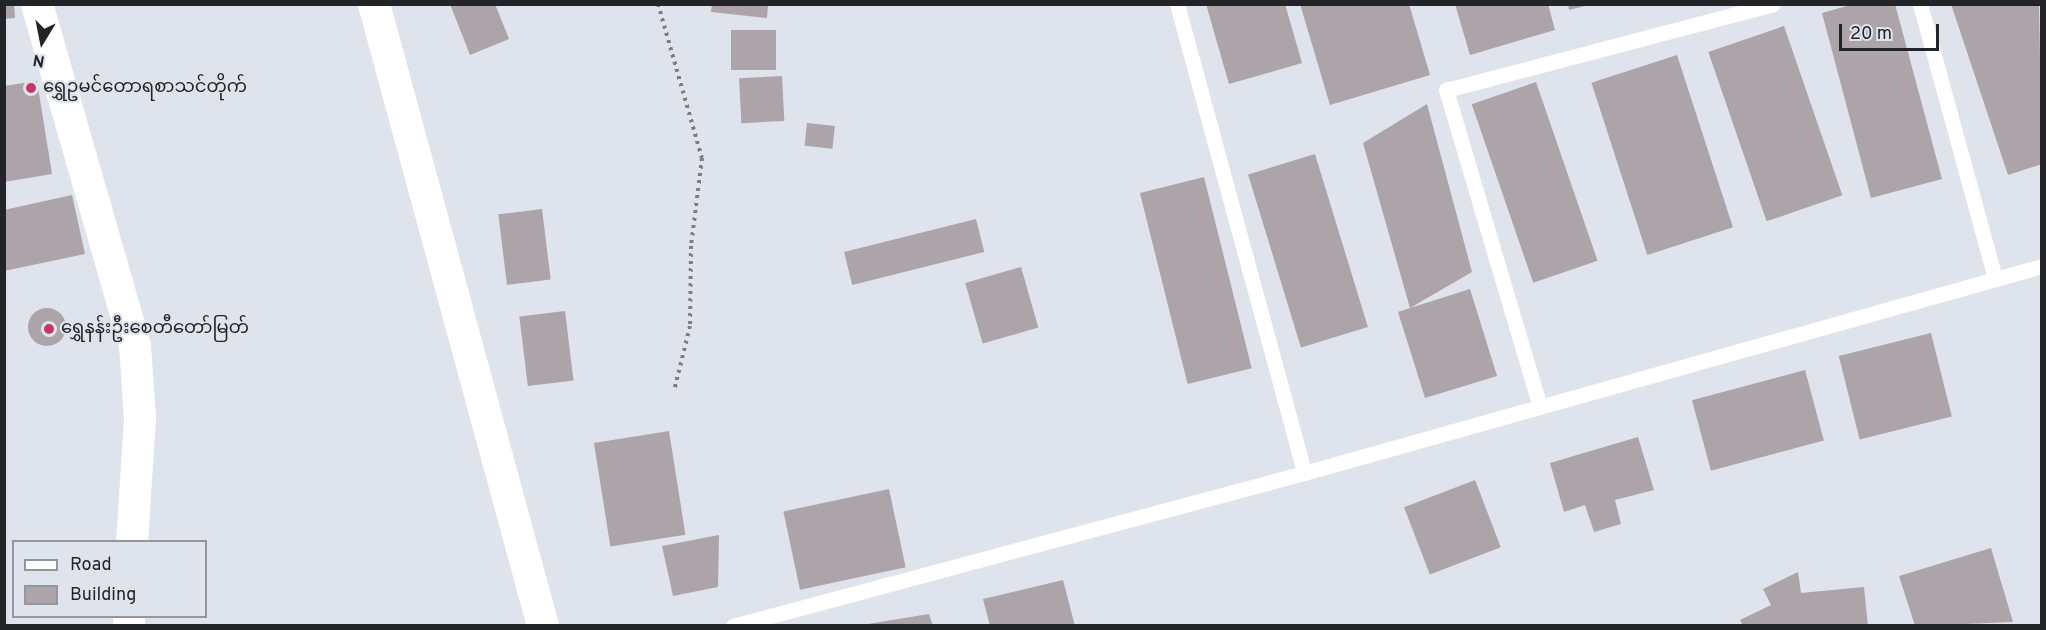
<!DOCTYPE html>
<meta charset="utf-8">
<style>
body{margin:0}
#map{position:relative;width:2046px;height:630px;overflow:hidden;background:#dfe3eb;font-family:Overpass,"Noto Sans Myanmar",sans-serif}
div>[style]{position:absolute}
.building>*{inset:0;background:#aca4a9;transform-origin:0 0}
.round{border-radius:50%}
.path>*{height:4px;margin-top:-2px;transform-origin:0;background:repeating-linear-gradient(90deg,#7b7d83 0 3px,transparent 0 7.5px)}
.service>*{height:15px;margin:-7.5px;padding:0 7.5px;transform-origin:7.5px;border-radius:7.5px;background:#fff}
.minor>*{height:32px;margin:-16px;padding:0 16px;transform-origin:16px;border-radius:16px;background:#fff}
.dots>*{width:16px;height:16px;translate:-50% -50%;box-sizing:border-box;border:3px solid #dfe3eb;border-radius:50%}
span{translate:-50% -50%;white-space:nowrap;text-align:center;line-height:1.15;-webkit-text-stroke:4.5px #dfe3eb;paint-order:stroke}
.poi-label{font-size:18px;color:#222427}
.left{translate:0 -50%;text-align:left}
.frame{position:absolute;inset:0;border:6px solid #222427;pointer-events:none}
.legend{position:absolute;left:12px;top:540px;width:195px;height:78px;box-sizing:border-box;background:#dfe3eb;border:2px solid #93979d;margin:0;padding:8px 10px;list-style:none;font-size:18px;color:#222427}
.legend li{display:flex;align-items:center;gap:12px;height:30px}
.legend b{width:30px;border:2px solid #93979d}
.north{position:absolute;left:12px;top:12px;width:60px;height:60px;-webkit-text-stroke:4px #dfe3eb;paint-order:stroke;rotate:190deg;font-size:16px;font-weight:700;line-height:24px;text-align:center;color:#222427}
.north::after{content:'';display:block;margin:auto;width:21px;height:27px;background:#222427;clip-path:polygon(50% 0,100% 100%,50% 72%,0 100%)}
.scale{position:absolute;left:1839px;top:24px;width:100px;height:27px;box-sizing:border-box;border:3px solid #222427;border-top:0;padding-left:8px;font-size:18px;line-height:21px;white-space:nowrap;color:#222427;-webkit-text-stroke:4px #dfe3eb;paint-order:stroke}
</style>
<div id="map">
<div class="building">
<div style="clip-path:polygon(4px 4px,14px 4px,15px 18px,4px 19px)"></div>
<div style="clip-path:polygon(450px 4px,495px 4px,509px 39px,470px 55px)"></div>
<div style="clip-path:polygon(712px 4px,768px 4px,767px 18px,711px 12px)"></div>
<div style="clip-path:polygon(1206px 4px,1285px 4px,1302px 63px,1229px 84px)"></div>
<div style="clip-path:polygon(1300px 4px,1409px 4px,1430px 75px,1330px 105px)"></div>
<div style="clip-path:polygon(1455px 4px,1548px 4px,1555px 30px,1470px 55px)"></div>
<div style="clip-path:polygon(1568px 4px,1589px 4px,1589px 5px,1569px 10px)"></div>
<div style="clip-path:polygon(1854px 4px,1895px 4px,1942px 179px,1871px 198px,1822px 13px)"></div>
<div style="clip-path:polygon(1951px 4px,2039px 4px,2042px 164px,2008px 175px)"></div>
<div style="left:1784px;top:26px;width:179px;height:80px;rotate:71deg"></div>
<div style="left:731px;top:30px;width:45px;height:40px"></div>
<div style="left:1677px;top:55px;width:181px;height:90px;rotate:72deg"></div>
<div style="left:782px;top:76px;width:45px;height:43px;rotate:87deg"></div>
<div style="clip-path:polygon(37px 81px,52px 174px,4px 182px,4px 86px)"></div>
<div style="left:1536px;top:82px;width:189px;height:68px;rotate:71deg"></div>
<div style="clip-path:polygon(1427px 104px,1472px 272px,1410px 308px,1470px 289px,1497px 376px,1425px 398px,1398px 312px,1410px 308px,1363px 143px)"></div>
<div style="left:807px;top:123px;width:28px;height:23px;rotate:6deg"></div>
<div style="left:1315px;top:154px;width:181px;height:70px;rotate:73deg"></div>
<div style="left:1204px;top:177px;width:197px;height:66px;rotate:76deg"></div>
<div style="clip-path:polygon(72px 195px,85px 254px,4px 271px,4px 210px)"></div>
<div style="left:542px;top:209px;width:71px;height:44px;rotate:83deg"></div>
<div style="left:976px;top:219px;width:34px;height:136px;rotate:76deg"></div>
<div style="left:1021px;top:267px;width:63px;height:58px;rotate:74deg"></div>
<div class="round" style="left:28px;top:308px;width:38px;height:38px"></div>
<div style="left:565px;top:311px;width:70px;height:46px;rotate:83deg"></div>
<div style="left:1931px;top:333px;width:86px;height:95px;rotate:76deg"></div>
<div style="left:1805px;top:370px;width:73px;height:117px;rotate:75deg"></div>
<div style="left:669px;top:431px;width:105px;height:76px;rotate:81deg"></div>
<div style="clip-path:polygon(1638px 437px,1654px 490px,1615px 500px,1621px 524px,1594px 532px,1585px 505px,1564px 512px,1550px 463px)"></div>
<div style="left:1475px;top:480px;width:72px;height:76px;rotate:69deg"></div>
<div style="left:889px;top:489px;width:80px;height:108px;rotate:78deg"></div>
<div style="clip-path:polygon(719px 535px,718px 587px,673px 596px,662px 546px)"></div>
<div style="clip-path:polygon(1991px 548px,2013px 622px,1915px 626px,1899px 576px)"></div>
<div style="clip-path:polygon(1798px 572px,1801px 593px,1864px 587px,1868px 626px,1743px 626px,1740px 620px,1771px 605px,1763px 589px)"></div>
<div style="clip-path:polygon(1063px 580px,1075px 626px,990px 626px,983px 599px)"></div>
<div style="clip-path:polygon(929px 614px,933px 626px,868px 626px,868px 624px)"></div>
</div>
<div class="path">
<div style="left:658px;top:4px;width:160px;rotate:74.1deg"></div>
<div style="left:702px;top:158px;width:89px;rotate:97.1deg"></div>
<div style="left:691px;top:246px;width:80px;rotate:90.7deg"></div>
<div style="left:690px;top:326px;width:67px;rotate:103.8deg"></div>
</div>
<div class="service">
<div style="left:1177px;top:4px;width:486px;rotate:74.8deg"></div>
<div style="left:1920px;top:4px;width:285px;rotate:74.7deg"></div>
<div style="left:1540px;top:407px;width:331px;rotate:-106.5deg"></div>
<div style="left:1446px;top:90px;width:338px;rotate:-14.7deg"></div>
<div style="left:733px;top:626px;width:591px;rotate:-15deg"></div>
<div style="left:1304px;top:473px;width:766px;rotate:-15.67deg"></div>
</div>
<div class="minor">
<div style="left:37px;top:4px;width:355px;rotate:74deg"></div>
<div style="left:135px;top:345px;width:74px;rotate:86.1deg"></div>
<div style="left:140px;top:419px;width:123px;rotate:93.7deg"></div>
<div style="left:374px;top:4px;width:645px;rotate:74.8deg"></div>
<div style="left:129px;top:626px;width:10px;rotate:-90deg"></div>
</div>
<div class="dots">
<div style="left:31px;top:88px;background:#c4376a"></div>
<div style="left:49px;top:329px;background:#c4376a"></div>
</div>
<div class="poi-label">
<span class="left" style="left:43px;top:88px">ရွှေဥမင်တောရစာသင်တိုက်</span>
<span class="left" style="left:61px;top:329px">ရွှေနန်းဦးစေတီတော်မြတ်</span>
</div>
<div class="frame"></div>
<ul class="legend">
<li><b style="height:8px;background:#fff"></b>Road</li>
<li><b style="height:16px;background:#aca4a9"></b>Building</li>
</ul>
<div class="north">N</div>
<div class="scale">20 m</div>
</div>
